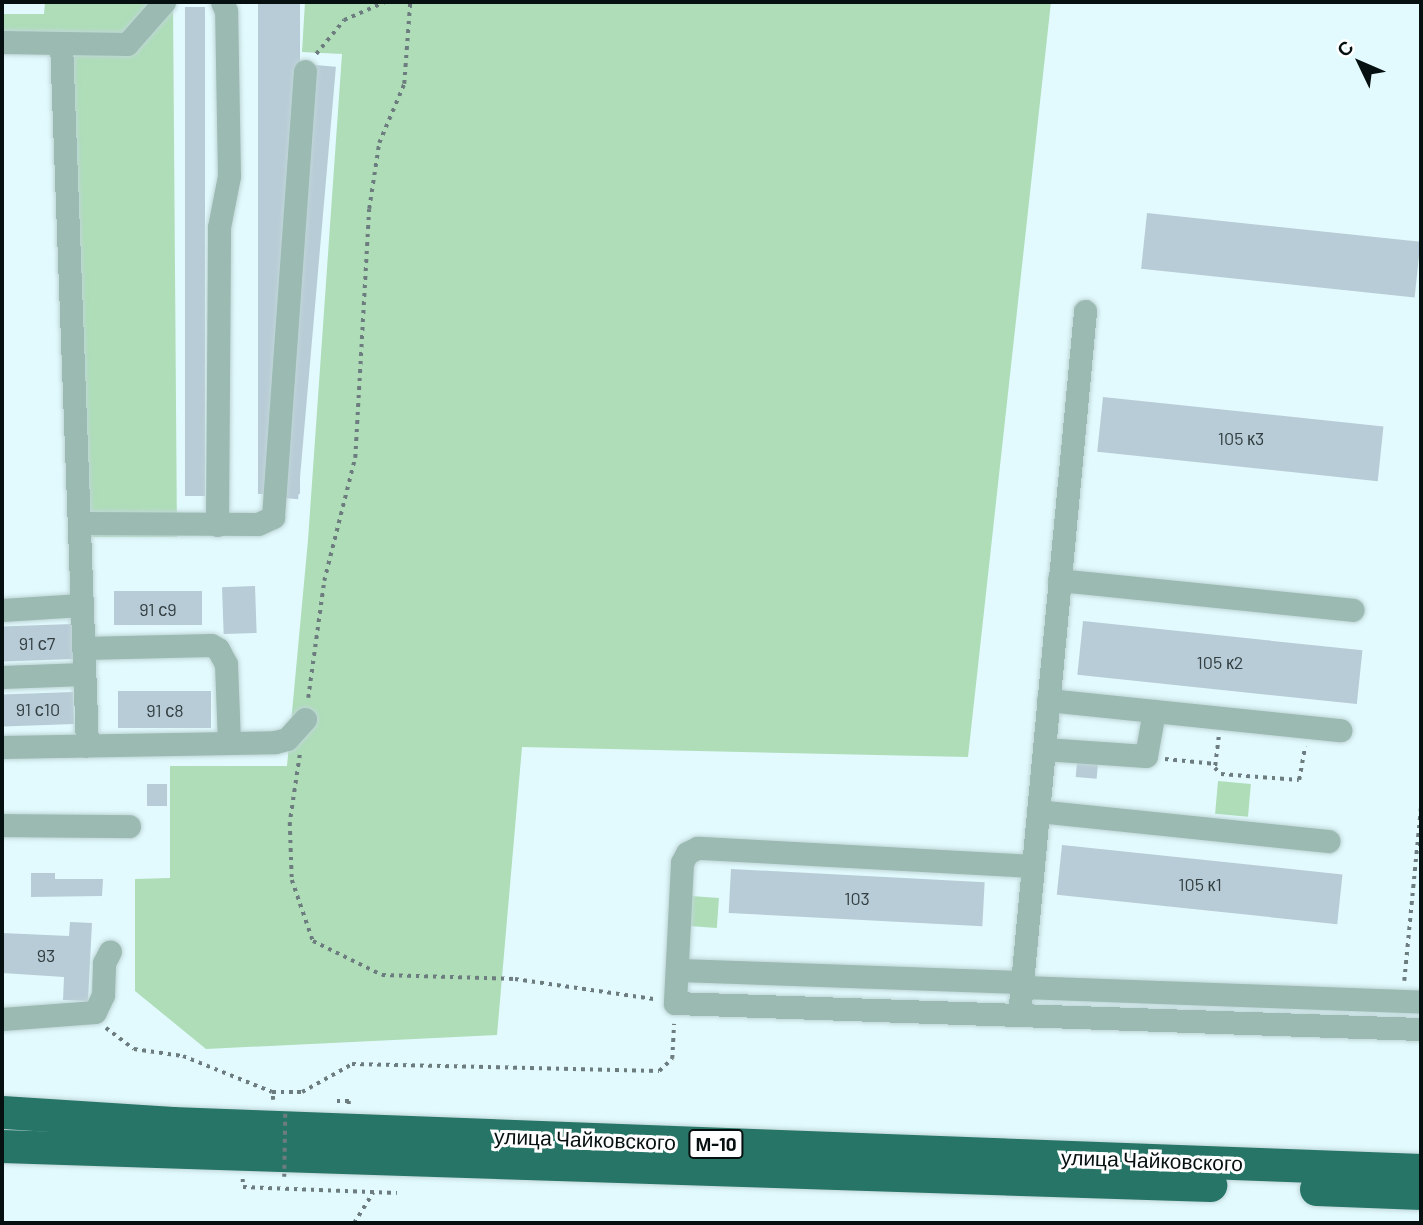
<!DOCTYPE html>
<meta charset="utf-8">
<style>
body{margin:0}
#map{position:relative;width:1423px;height:1225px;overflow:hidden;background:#e2fafd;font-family:Barlow,sans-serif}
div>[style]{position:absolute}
.green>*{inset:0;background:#aeddb8;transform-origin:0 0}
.building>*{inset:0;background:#b8ccd7;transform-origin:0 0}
.path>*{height:3.5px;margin-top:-1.75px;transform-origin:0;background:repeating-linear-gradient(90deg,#6d7d7f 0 3.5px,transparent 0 8.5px)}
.roads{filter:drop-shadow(0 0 2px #bfd5d7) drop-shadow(0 0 2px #bfd5d7)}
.minor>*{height:23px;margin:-11.5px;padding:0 11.5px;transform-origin:11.5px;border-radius:11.5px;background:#9bbab2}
.highway>*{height:33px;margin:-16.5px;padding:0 16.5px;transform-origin:16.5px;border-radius:16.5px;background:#277566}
.path-bridge>*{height:3.5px;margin-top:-1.75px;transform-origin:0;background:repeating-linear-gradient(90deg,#6d7d7f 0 3.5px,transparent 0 8.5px)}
span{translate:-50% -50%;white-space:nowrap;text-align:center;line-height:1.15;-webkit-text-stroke:6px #fff;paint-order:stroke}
.number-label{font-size:18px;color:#333f42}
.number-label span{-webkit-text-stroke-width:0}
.shield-label span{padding:2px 5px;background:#fff;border:2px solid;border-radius:5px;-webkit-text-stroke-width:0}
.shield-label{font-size:19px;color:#071011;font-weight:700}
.street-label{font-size:21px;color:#071011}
.frame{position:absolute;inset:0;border:4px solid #071011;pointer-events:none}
.north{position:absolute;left:1325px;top:28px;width:70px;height:70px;-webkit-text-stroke:5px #fff;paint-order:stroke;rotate:314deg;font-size:19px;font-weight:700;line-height:28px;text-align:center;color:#071011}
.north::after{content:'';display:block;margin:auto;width:24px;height:32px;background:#071011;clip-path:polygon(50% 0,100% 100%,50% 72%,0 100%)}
</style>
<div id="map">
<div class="green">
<div style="clip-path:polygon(45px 2px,173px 2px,177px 537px,74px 537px,51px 44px,2px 42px,2px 14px,44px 14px)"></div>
<div style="clip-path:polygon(305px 2px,1051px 2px,968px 757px,522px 747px,497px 1035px,206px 1049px,135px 991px,135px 879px,170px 878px,170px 766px,287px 766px,308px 540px,342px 54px,302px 52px)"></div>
<div style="left:1218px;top:781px;width:33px;height:33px;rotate:5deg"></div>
<div style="left:691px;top:896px;width:28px;height:30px;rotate:4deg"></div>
</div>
<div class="building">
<div style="left:258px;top:2px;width:42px;height:492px"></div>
<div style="left:185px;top:7px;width:20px;height:489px"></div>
<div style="left:315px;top:65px;width:21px;height:434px;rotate:5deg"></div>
<div style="left:1147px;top:213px;width:275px;height:56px;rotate:6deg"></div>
<div style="left:1103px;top:397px;width:282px;height:55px;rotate:6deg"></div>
<div style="left:255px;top:586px;width:47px;height:33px;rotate:88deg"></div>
<div style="left:202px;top:591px;width:34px;height:88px;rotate:90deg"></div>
<div style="left:1083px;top:621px;width:281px;height:54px;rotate:6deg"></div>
<div style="left:72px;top:624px;width:35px;height:70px;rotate:88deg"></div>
<div style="left:211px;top:691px;width:37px;height:93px;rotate:90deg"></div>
<div style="left:73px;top:692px;width:32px;height:71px;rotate:88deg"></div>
<div style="left:1077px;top:762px;width:21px;height:15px;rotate:5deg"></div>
<div style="left:147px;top:784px;width:20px;height:22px"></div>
<div style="left:1062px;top:845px;width:282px;height:50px;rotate:6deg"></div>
<div style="left:731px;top:869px;width:254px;height:44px;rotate:3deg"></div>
<div style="clip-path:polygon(31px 873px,55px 873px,55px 879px,103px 879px,102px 896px,31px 897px)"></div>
<div style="clip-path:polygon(70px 922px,92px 923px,88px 1001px,63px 1000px,64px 977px,2px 973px,2px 933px,69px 936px)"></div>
</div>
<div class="path">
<div style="left:316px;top:54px;width:44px;rotate:-50.5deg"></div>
<div style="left:344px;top:20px;width:45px;rotate:-23.7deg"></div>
<div style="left:308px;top:698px;width:118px;rotate:-82.2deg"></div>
<div style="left:324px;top:581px;width:127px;rotate:-75.9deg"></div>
<div style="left:355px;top:458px;width:249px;rotate:-86.8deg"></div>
<div style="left:369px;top:209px;width:67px;rotate:-81.4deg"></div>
<div style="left:379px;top:143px;width:64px;rotate:-67deg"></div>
<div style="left:404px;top:84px;width:82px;rotate:-85.8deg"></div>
<div style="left:1219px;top:737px;width:31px;rotate:97deg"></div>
<div style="left:1215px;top:768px;width:8px;rotate:45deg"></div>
<div style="left:1221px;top:774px;width:78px;rotate:4.4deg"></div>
<div style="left:1299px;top:780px;width:34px;rotate:-80deg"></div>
<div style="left:300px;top:755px;width:69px;rotate:98.4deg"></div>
<div style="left:290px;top:823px;width:57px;rotate:88deg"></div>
<div style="left:292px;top:880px;width:65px;rotate:71deg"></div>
<div style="left:313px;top:941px;width:77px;rotate:26.2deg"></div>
<div style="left:382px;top:975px;width:133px;rotate:1.7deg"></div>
<div style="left:515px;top:979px;width:140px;rotate:8.2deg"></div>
<div style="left:1165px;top:759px;width:51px;rotate:5.6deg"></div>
<div style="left:1404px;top:981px;width:178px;rotate:-84.5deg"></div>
<div style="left:106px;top:1028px;width:35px;rotate:37deg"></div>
<div style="left:134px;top:1049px;width:49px;rotate:8.1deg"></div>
<div style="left:183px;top:1056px;width:96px;rotate:22deg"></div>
<div style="left:273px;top:1100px;width:8px;rotate:-97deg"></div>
<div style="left:272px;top:1092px;width:30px"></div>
<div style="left:302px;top:1092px;width:57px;rotate:-29.2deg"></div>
<div style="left:352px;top:1064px;width:307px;rotate:1.3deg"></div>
<div style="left:659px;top:1071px;width:18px;rotate:-43deg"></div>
<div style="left:672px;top:1059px;width:35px;rotate:-87deg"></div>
<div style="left:337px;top:1101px;width:12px"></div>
<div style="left:349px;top:1101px;width:5px;rotate:90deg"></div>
<div style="left:243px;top:1179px;width:8px;rotate:90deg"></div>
<div style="left:243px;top:1187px;width:154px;rotate:2.2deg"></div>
<div style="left:354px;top:1223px;width:36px;rotate:-58deg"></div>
</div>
<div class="roads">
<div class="minor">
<div style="left:2px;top:42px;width:125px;rotate:0.9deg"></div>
<div style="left:127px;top:44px;width:56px;rotate:-48.6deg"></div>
<div style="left:61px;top:43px;width:703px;rotate:87.88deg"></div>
<div style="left:80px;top:523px;width:178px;rotate:0.3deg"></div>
<div style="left:258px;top:524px;width:17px;rotate:-25deg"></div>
<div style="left:273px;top:517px;width:447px;rotate:-85.9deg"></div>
<div style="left:217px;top:525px;width:298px;rotate:-89.6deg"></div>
<div style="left:219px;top:227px;width:52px;rotate:-78.9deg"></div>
<div style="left:229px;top:176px;width:165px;rotate:-91deg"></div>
<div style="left:226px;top:11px;width:10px;rotate:-114deg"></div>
<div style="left:1059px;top:580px;width:295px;rotate:5.8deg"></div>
<div style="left:2px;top:610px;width:79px;rotate:-3.6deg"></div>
<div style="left:83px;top:648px;width:128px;rotate:-1.3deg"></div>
<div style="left:211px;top:645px;width:8px;rotate:30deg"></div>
<div style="left:218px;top:649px;width:17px;rotate:62deg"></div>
<div style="left:226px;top:664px;width:79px;rotate:87.8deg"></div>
<div style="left:2px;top:677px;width:82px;rotate:-2.1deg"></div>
<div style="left:1048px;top:700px;width:294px;rotate:5.9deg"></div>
<div style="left:2px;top:747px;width:273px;rotate:-1deg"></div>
<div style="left:275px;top:742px;width:12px;rotate:-14deg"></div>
<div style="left:287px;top:739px;width:27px;rotate:-48deg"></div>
<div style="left:1044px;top:749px;width:102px;rotate:3.9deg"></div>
<div style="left:1146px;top:756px;width:46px;rotate:-79.9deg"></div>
<div style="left:1038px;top:811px;width:292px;rotate:5.9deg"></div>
<div style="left:2px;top:825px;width:127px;rotate:0.5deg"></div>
<div style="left:1033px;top:866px;width:336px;rotate:-176.9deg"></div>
<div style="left:697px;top:848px;width:11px;rotate:153deg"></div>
<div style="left:687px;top:853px;width:11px;rotate:117deg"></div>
<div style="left:682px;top:863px;width:140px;rotate:92.9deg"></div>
<div style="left:675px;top:1003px;width:746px;rotate:2deg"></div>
<div style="left:677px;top:970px;width:345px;rotate:2deg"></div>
<div style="left:1021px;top:987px;width:400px;rotate:2.1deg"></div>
<div style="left:1019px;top:1015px;width:707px;rotate:-84.64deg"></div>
<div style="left:2px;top:1019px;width:93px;rotate:-4.3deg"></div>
<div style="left:95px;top:1012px;width:19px;rotate:-65deg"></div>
<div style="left:103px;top:995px;width:32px;rotate:-88deg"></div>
<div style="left:104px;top:963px;width:13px;rotate:-63deg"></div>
</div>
<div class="highway">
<div style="left:2px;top:1112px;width:170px;rotate:3.7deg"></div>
<div style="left:172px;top:1123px;width:1250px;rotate:2.16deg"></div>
<div style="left:2px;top:1146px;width:1209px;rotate:1.85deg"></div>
<div style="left:1316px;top:1189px;width:105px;rotate:2.2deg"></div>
</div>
</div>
<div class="path-bridge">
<div style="left:284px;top:1177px;width:67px;rotate:-89.1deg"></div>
</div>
<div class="number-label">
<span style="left:1241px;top:438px">105 к3</span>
<span style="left:158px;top:609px">91 с9</span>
<span style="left:37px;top:643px">91 с7</span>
<span style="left:1220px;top:662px">105 к2</span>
<span style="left:38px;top:709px">91 с10</span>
<span style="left:165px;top:710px">91 с8</span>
<span style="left:1200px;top:884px">105 к1</span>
<span style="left:857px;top:898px">103</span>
<span style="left:46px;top:955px">93</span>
</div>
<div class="shield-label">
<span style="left:716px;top:1144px">М-10</span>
</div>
<div class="street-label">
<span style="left:585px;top:1139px;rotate:2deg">улица Чайковского</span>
<span style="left:1152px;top:1160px;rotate:2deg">улица Чайковского</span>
</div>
<div class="frame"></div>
<div class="north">С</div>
</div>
